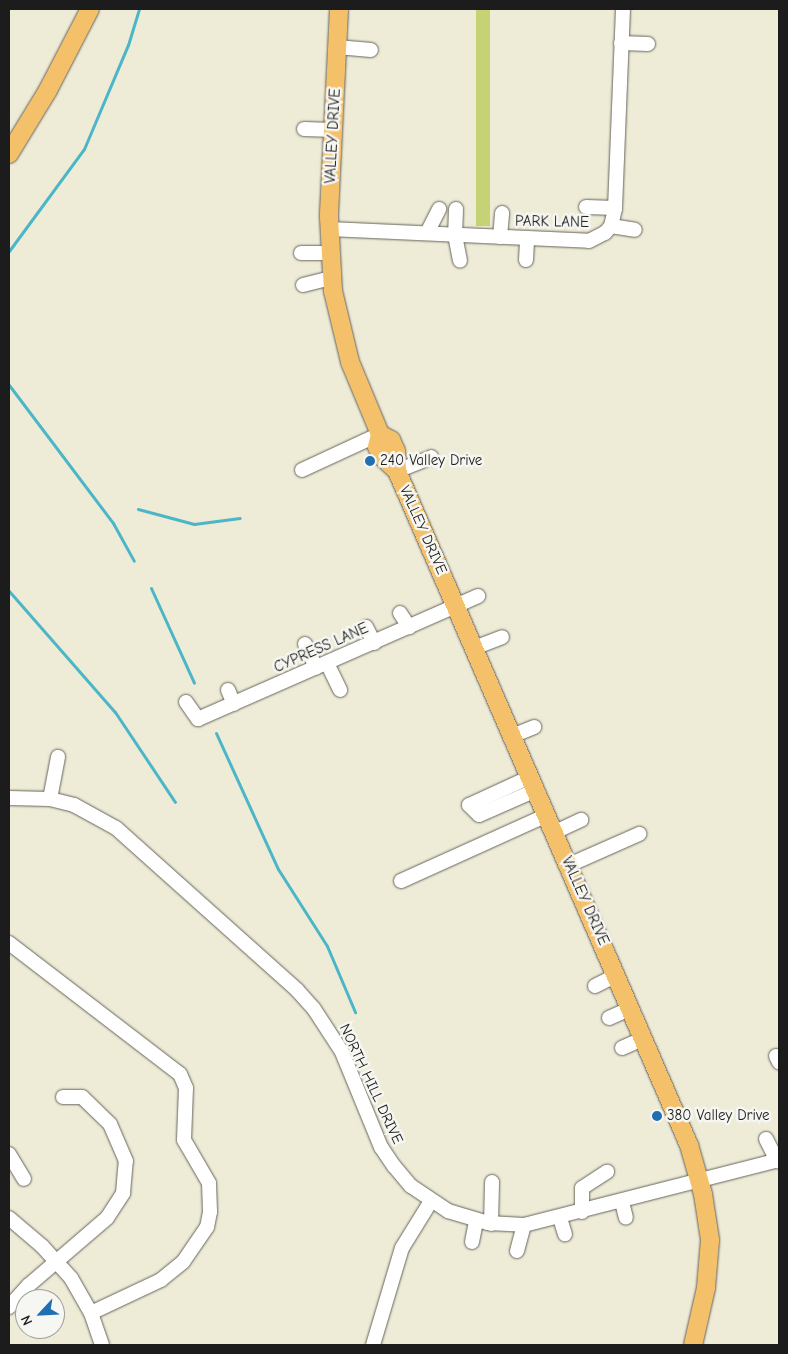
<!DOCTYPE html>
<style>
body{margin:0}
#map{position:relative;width:788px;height:1354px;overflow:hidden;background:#eeebd6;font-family:"Comic Neue",sans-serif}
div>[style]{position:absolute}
.green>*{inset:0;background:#c5d375;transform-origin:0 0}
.stream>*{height:3px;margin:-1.5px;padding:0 1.5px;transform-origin:1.5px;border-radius:1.5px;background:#4bb6c8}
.roads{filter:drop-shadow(0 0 1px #66645d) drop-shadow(0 0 1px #66645d)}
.minor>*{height:14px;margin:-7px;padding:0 7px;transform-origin:7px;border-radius:7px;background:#fff}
.major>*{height:18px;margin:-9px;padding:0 9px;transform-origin:9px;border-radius:9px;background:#f4c16a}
.dots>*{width:14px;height:14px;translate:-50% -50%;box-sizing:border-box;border:2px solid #f6f6f2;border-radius:50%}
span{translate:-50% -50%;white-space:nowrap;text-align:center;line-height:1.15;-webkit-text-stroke:5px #f6f6f2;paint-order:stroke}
.street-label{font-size:15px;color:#1c1c1c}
.poi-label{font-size:15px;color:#1c1c1c}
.left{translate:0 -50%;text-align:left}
.frame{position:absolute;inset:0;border:10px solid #1c1c1c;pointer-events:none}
.north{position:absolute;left:15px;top:1289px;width:50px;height:50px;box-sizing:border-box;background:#f6f6f2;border:1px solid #9f9f9c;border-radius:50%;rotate:245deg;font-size:14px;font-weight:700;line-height:20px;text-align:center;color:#1c1c1c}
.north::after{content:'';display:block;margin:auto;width:18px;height:22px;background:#1f6fb2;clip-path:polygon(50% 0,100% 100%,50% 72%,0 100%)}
</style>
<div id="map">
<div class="green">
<div style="left:476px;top:9px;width:14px;height:217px"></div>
</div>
<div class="stream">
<div style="left:9px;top:251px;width:127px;rotate:-53.7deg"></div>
<div style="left:84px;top:149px;width:113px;rotate:-67.1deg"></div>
<div style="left:128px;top:45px;width:38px;rotate:-73deg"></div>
<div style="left:9px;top:385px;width:173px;rotate:53deg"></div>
<div style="left:113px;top:523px;width:43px;rotate:61.1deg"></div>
<div style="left:138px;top:509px;width:58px;rotate:15deg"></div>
<div style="left:194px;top:524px;width:46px;rotate:-7.4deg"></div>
<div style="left:151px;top:588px;width:104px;rotate:65.6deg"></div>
<div style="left:9px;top:591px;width:161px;rotate:48.8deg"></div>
<div style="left:115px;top:712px;width:108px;rotate:56.3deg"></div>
<div style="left:216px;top:733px;width:149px;rotate:65.5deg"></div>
<div style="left:278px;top:869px;width:91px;rotate:57.5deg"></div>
<div style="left:327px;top:946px;width:72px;rotate:67deg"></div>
</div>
<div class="roads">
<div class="minor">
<div style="left:621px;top:43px;width:27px;rotate:2deg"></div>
<div style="left:337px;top:47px;width:34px;rotate:5deg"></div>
<div style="left:304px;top:129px;width:29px;rotate:2deg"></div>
<div style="left:586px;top:207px;width:29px;rotate:2deg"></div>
<div style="left:456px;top:209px;width:26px;rotate:92deg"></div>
<div style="left:455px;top:235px;width:26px;rotate:79deg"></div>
<div style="left:611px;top:226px;width:24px;rotate:9deg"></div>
<div style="left:329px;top:229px;width:260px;rotate:2.6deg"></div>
<div style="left:589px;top:241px;width:18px;rotate:-27deg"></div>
<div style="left:605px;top:233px;width:9px;rotate:-49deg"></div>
<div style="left:611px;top:226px;width:18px;rotate:-77deg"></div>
<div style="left:615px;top:208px;width:199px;rotate:-87.7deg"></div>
<div style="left:427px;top:233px;width:27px;rotate:-63deg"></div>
<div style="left:500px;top:237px;width:24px;rotate:-85deg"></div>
<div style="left:301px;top:253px;width:28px"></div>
<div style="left:526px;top:260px;width:22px;rotate:-87deg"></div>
<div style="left:303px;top:285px;width:30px;rotate:-14deg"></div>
<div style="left:302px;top:470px;width:86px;rotate:-24.8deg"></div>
<div style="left:397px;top:471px;width:37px;rotate:-22deg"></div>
<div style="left:400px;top:613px;width:17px;rotate:57deg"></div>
<div style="left:366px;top:627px;width:18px;rotate:63deg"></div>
<div style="left:305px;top:644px;width:26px;rotate:65deg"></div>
<div style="left:474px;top:648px;width:30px;rotate:-21deg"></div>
<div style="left:327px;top:663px;width:30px;rotate:64deg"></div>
<div style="left:228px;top:690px;width:15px;rotate:67deg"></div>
<div style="left:186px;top:702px;width:21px;rotate:55deg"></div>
<div style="left:198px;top:719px;width:306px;rotate:-23.7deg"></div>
<div style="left:512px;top:736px;width:24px;rotate:-22deg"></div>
<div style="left:530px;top:777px;width:67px;rotate:155.3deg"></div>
<div style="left:469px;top:805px;width:14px;rotate:45deg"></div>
<div style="left:479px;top:815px;width:62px;rotate:-23.7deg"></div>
<div style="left:9px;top:798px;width:41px;rotate:1.4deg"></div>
<div style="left:50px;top:799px;width:25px;rotate:14deg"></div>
<div style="left:74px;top:805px;width:48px;rotate:28.7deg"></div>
<div style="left:116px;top:828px;width:243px;rotate:41.8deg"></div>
<div style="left:297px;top:990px;width:25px;rotate:48deg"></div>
<div style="left:314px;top:1009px;width:51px;rotate:56.9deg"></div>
<div style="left:342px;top:1052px;width:103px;rotate:67.7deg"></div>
<div style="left:381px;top:1147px;width:23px;rotate:56deg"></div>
<div style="left:394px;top:1166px;width:26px;rotate:50deg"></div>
<div style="left:411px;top:1186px;width:45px;rotate:34deg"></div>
<div style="left:448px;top:1211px;width:42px;rotate:16.7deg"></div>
<div style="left:488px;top:1223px;width:36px;rotate:3deg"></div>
<div style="left:524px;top:1225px;width:263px;rotate:-14.3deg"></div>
<div style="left:50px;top:799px;width:43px;rotate:-79.2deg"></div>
<div style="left:555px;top:832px;width:29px;rotate:-25deg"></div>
<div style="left:569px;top:865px;width:77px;rotate:-23.9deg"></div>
<div style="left:401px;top:881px;width:160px;rotate:-24.3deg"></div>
<div style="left:9px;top:943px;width:215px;rotate:37.5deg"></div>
<div style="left:180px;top:1074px;width:15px;rotate:67deg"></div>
<div style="left:186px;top:1088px;width:52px;rotate:92.2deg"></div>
<div style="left:184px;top:1140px;width:50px;rotate:59.8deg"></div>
<div style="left:209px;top:1183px;width:29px;rotate:88deg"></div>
<div style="left:210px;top:1212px;width:15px;rotate:101deg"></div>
<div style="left:207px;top:1227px;width:42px;rotate:124.4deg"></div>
<div style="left:183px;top:1262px;width:28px;rotate:141deg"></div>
<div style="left:161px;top:1280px;width:77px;rotate:154.8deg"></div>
<div style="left:595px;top:986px;width:25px;rotate:-27deg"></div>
<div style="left:609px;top:1018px;width:24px;rotate:-24deg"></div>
<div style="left:622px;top:1048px;width:24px;rotate:-24deg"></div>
<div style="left:776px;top:1056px;width:7px;rotate:63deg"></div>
<div style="left:766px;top:1139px;width:25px;rotate:63deg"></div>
<div style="left:9px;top:1154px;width:29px;rotate:59deg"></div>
<div style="left:622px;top:1202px;width:16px;rotate:76deg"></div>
<div style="left:582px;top:1212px;width:24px;rotate:-90deg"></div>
<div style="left:582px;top:1188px;width:30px;rotate:-33deg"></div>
<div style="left:9px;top:1218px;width:43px;rotate:40.3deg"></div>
<div style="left:42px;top:1246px;width:43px;rotate:47.8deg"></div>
<div style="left:71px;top:1278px;width:40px;rotate:60.3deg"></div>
<div style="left:91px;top:1313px;width:34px;rotate:71deg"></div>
<div style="left:560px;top:1218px;width:17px;rotate:73deg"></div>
<div style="left:491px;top:1224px;width:42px;rotate:-88.6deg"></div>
<div style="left:472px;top:1242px;width:21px;rotate:-79deg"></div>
<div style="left:517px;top:1251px;width:27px;rotate:-75deg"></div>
<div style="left:9px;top:1307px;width:30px;rotate:-48deg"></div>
<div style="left:29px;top:1285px;width:103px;rotate:-40.7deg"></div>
<div style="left:107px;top:1218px;width:30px;rotate:-57deg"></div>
<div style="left:123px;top:1193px;width:32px;rotate:-85deg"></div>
<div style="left:126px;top:1161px;width:40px;rotate:-113.4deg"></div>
<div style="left:110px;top:1124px;width:39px;rotate:-136deg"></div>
<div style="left:82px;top:1097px;width:19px;rotate:180deg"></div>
<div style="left:373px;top:1345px;width:101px;rotate:-73.4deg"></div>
<div style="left:402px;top:1248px;width:55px;rotate:-58.3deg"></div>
</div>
<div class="major">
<div style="left:339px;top:9px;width:208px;rotate:92.8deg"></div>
<div style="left:329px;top:217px;width:74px;rotate:86.9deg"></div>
<div style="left:333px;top:291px;width:73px;rotate:76.5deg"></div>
<div style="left:350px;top:362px;width:78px;rotate:67.4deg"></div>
<div style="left:380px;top:434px;width:13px;rotate:103deg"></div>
<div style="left:377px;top:447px;width:11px;rotate:63deg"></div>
<div style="left:382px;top:457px;width:21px;rotate:43deg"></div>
<div style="left:9px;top:154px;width:75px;rotate:-58.6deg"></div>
<div style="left:48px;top:90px;width:91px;rotate:-62.6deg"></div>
<div style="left:380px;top:434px;width:13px;rotate:29deg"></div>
<div style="left:391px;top:440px;width:12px;rotate:66deg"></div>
<div style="left:396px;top:451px;width:20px;rotate:87deg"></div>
<div style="left:397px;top:471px;width:735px;rotate:66.58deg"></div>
<div style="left:689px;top:1145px;width:51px;rotate:74.1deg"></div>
<div style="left:703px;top:1194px;width:47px;rotate:81.3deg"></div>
<div style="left:710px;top:1240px;width:48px;rotate:94.8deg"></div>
<div style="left:706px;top:1288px;width:58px;rotate:102.8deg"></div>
</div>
</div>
<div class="dots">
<div style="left:370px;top:461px;background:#1f6fb2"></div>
<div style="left:657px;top:1116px;background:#1f6fb2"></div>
</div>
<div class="street-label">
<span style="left:333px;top:136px;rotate:-87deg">VALLEY DRIVE</span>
<span style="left:552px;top:222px;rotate:1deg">PARK LANE</span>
<span style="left:423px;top:530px;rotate:66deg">VALLEY DRIVE</span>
<span style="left:321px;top:648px;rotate:-24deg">CYPRESS LANE</span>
<span style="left:585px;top:901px;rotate:66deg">VALLEY DRIVE</span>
<span style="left:371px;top:1084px;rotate:65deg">NORTH HILL DRIVE</span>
</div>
<div class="poi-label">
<span class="left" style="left:380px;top:461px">240 Valley Drive</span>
<span class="left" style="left:667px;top:1116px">380 Valley Drive</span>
</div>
<div class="frame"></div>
<div class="north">N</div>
</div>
